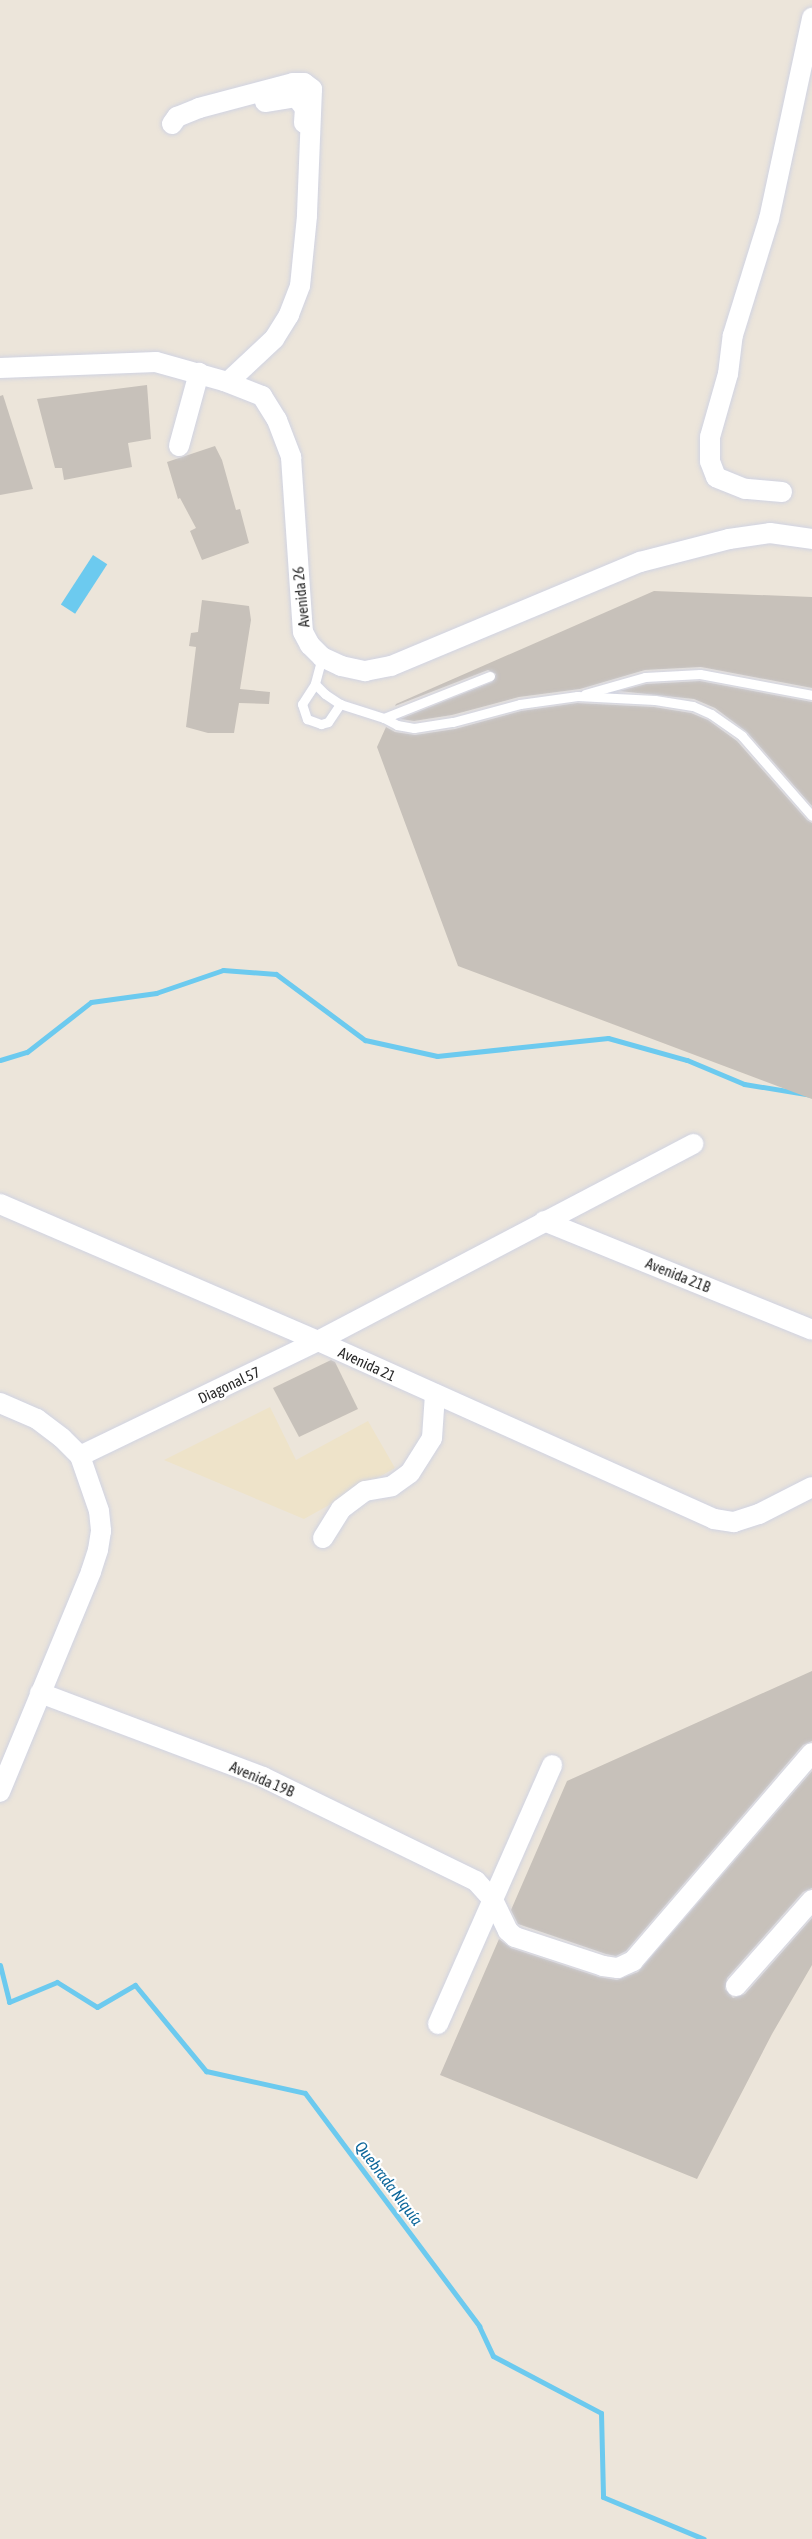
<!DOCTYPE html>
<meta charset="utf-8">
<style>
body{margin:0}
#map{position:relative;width:812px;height:2539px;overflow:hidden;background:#ece5da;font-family:"Asap Condensed",sans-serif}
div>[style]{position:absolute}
.education>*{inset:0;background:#eee3c9}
.water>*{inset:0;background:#6ccaef;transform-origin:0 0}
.stream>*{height:5px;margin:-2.5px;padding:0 2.5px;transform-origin:2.5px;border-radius:2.5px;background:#6ccaef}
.building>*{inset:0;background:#c7c1ba}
.roads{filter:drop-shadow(0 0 2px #d0d3e2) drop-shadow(0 0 2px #d0d3e2)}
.lane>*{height:9px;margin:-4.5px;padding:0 4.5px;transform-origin:4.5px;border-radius:4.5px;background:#fff}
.street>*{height:20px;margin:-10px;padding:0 10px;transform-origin:10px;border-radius:10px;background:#fff}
span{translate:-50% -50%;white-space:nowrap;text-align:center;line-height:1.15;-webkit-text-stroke:4.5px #fff;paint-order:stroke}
.street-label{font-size:15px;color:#292929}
.water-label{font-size:16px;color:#0c669a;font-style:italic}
</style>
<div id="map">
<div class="education">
<div style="clip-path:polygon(270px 1407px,296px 1460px,368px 1421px,395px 1468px,304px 1519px,164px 1460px)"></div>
</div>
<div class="water">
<div style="left:93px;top:555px;width:17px;height:59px;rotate:33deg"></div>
</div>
<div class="stream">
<div style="left:0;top:1060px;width:28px;rotate:-17deg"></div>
<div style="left:27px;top:1052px;width:81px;rotate:-38deg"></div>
<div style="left:91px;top:1002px;width:66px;rotate:-7.9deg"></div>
<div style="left:156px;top:993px;width:71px;rotate:-18.9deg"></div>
<div style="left:223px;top:970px;width:53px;rotate:4.3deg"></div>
<div style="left:276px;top:974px;width:111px;rotate:36.6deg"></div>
<div style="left:365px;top:1040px;width:74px;rotate:12.5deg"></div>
<div style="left:437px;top:1056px;width:172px;rotate:-6deg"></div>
<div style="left:608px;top:1038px;width:82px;rotate:15.6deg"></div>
<div style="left:687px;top:1060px;width:62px;rotate:22.8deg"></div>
<div style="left:744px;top:1084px;width:69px;rotate:9.2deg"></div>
<div style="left:0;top:1965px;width:38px;rotate:76deg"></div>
<div style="left:9px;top:2002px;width:52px;rotate:-22.6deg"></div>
<div style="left:57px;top:1982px;width:47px;rotate:32deg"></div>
<div style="left:97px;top:2007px;width:44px;rotate:-30.1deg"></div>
<div style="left:135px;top:1985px;width:112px;rotate:50.5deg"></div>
<div style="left:206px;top:2071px;width:101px;rotate:12.5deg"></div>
<div style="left:305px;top:2093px;width:291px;rotate:53.2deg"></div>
<div style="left:479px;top:2326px;width:33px;rotate:65deg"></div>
<div style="left:493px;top:2356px;width:122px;rotate:27.8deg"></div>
<div style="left:601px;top:2413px;width:84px;rotate:88.6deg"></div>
<div style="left:603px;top:2497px;width:109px;rotate:22.6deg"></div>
</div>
<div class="building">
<div style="clip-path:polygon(147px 385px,151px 439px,128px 443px,132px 467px,64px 480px,62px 468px,55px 468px,37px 399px)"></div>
<div style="clip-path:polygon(3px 395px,33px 489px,0 495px,0 396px)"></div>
<div style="clip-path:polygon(215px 446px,222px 460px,236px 510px,240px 509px,249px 543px,202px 560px,190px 531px,196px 528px,180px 498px,178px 499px,167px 462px)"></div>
<div style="clip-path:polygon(654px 591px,812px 597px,812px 688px,701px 667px,645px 670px,580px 689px,519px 697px,452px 715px,414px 721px,400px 719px,492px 682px,496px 674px,488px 670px,395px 706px,396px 704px)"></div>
<div style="clip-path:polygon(202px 600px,249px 606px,251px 620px,240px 689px,270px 692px,269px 704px,239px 703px,234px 733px,208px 733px,186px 727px,196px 647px,189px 646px,191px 633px,198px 632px)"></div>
<div style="clip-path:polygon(700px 681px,812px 702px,812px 806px,747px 732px,715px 708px,694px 699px,619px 691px,646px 684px)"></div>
<div style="clip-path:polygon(577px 703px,654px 707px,691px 713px,708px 720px,737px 741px,807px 820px,812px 823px,812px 1099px,458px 966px,377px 747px,386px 727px,395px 732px,415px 735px,455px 729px,521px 711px)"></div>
<div style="clip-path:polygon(331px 1360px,335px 1362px,358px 1409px,299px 1437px,273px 1388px)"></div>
<div style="clip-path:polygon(812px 1671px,812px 1741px,803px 1745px,626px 1951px,616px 1956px,606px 1954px,518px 1924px,511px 1910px,567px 1781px)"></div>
<div style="clip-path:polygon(812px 1771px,812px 1888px,803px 1892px,727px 1978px,725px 1989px,733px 1998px,745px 1994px,812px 1918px,812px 1965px,772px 2034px,697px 2179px,440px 2075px,499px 1939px,511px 1948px,599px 1977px,617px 1980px,638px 1972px)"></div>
</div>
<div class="roads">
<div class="lane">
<div style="left:322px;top:657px;width:28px;rotate:105deg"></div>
<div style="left:315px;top:684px;width:14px;rotate:45deg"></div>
<div style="left:325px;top:694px;width:18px;rotate:34deg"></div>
<div style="left:340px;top:704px;width:46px;rotate:17.7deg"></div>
<div style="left:384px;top:718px;width:15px;rotate:28deg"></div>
<div style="left:397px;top:725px;width:17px;rotate:10deg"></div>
<div style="left:414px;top:728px;width:39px;rotate:-9deg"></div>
<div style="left:453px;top:722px;width:69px;rotate:-15deg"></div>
<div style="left:520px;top:704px;width:58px;rotate:-8deg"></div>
<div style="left:577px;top:696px;width:78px;rotate:2.9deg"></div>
<div style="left:655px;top:700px;width:38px;rotate:9deg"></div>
<div style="left:693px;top:706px;width:20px;rotate:24deg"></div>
<div style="left:711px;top:714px;width:38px;rotate:35deg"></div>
<div style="left:742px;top:736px;width:106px;rotate:48.8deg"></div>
<div style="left:315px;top:684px;width:24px;rotate:123deg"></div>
<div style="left:302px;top:704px;width:16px;rotate:72deg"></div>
<div style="left:307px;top:719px;width:15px;rotate:20deg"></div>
<div style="left:321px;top:724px;width:7px;rotate:-16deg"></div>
<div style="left:328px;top:722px;width:22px;rotate:-56deg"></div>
<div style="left:585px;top:694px;width:62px;rotate:-15.8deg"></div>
<div style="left:645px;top:677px;width:55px;rotate:-3.1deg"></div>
<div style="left:700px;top:674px;width:114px;rotate:10.6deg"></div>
<div style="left:384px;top:718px;width:114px;rotate:-21.6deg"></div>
</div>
<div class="street">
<div style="left:265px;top:102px;width:31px;rotate:-9deg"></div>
<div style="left:296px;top:97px;width:14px;rotate:51deg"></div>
<div style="left:305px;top:108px;width:15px;rotate:94deg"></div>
<div style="left:172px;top:124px;width:9px;rotate:-54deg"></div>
<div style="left:177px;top:117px;width:24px;rotate:-22deg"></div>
<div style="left:199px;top:108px;width:97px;rotate:-14.9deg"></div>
<div style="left:293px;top:83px;width:11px"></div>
<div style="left:304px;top:83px;width:10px;rotate:37deg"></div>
<div style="left:312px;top:89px;width:127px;rotate:92.3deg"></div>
<div style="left:307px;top:216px;width:70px;rotate:95.7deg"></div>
<div style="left:300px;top:286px;width:31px;rotate:111deg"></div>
<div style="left:289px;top:315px;width:28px;rotate:122deg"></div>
<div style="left:274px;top:339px;width:63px;rotate:136.9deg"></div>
<div style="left:0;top:368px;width:156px;rotate:-2.2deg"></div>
<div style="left:156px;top:362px;width:71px;rotate:15.6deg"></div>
<div style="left:224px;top:381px;width:41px;rotate:21.5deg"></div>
<div style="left:262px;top:396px;width:28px;rotate:58deg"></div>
<div style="left:277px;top:420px;width:40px;rotate:69deg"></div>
<div style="left:291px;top:457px;width:175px;rotate:86.1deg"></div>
<div style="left:303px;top:632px;width:15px;rotate:62deg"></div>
<div style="left:310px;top:645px;width:17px;rotate:45deg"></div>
<div style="left:322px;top:657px;width:21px;rotate:25deg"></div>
<div style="left:341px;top:666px;width:25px;rotate:12deg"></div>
<div style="left:365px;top:671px;width:26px;rotate:-11deg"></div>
<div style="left:391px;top:666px;width:270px;rotate:-22.7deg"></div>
<div style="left:640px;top:562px;width:92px;rotate:-14.5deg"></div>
<div style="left:729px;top:539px;width:41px;rotate:-8.3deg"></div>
<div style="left:770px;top:533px;width:42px;rotate:8.1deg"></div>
<div style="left:179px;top:446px;width:76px;rotate:-74.7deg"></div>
<div style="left:782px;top:492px;width:37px;rotate:-175deg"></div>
<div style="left:745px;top:489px;width:31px;rotate:-158deg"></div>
<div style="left:716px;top:477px;width:17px;rotate:-111deg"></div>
<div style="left:710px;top:461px;width:24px;rotate:-90deg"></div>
<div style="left:710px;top:437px;width:66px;rotate:-74.1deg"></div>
<div style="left:728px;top:374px;width:39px;rotate:-83deg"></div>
<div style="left:733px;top:335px;width:121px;rotate:-72.8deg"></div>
<div style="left:769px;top:219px;width:206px;rotate:-77.9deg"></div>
<div style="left:0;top:1204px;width:346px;rotate:23.3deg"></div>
<div style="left:318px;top:1341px;width:434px;rotate:24.2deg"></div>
<div style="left:714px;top:1519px;width:20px;rotate:9deg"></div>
<div style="left:734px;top:1522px;width:26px;rotate:-18deg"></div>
<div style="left:759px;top:1514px;width:59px;rotate:-27deg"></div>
<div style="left:544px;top:1221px;width:289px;rotate:22.1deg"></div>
<div style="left:0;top:1403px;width:40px;rotate:23.4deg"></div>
<div style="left:37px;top:1419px;width:31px;rotate:37deg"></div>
<div style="left:62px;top:1438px;width:25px;rotate:45deg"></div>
<div style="left:80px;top:1456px;width:58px;rotate:70.9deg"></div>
<div style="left:99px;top:1511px;width:20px;rotate:84deg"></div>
<div style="left:101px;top:1531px;width:19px;rotate:99deg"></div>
<div style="left:98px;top:1550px;width:23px;rotate:108deg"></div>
<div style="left:91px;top:1572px;width:238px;rotate:112.5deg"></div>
<div style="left:80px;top:1456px;width:264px;rotate:-25.8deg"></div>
<div style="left:318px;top:1341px;width:424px;rotate:-27.7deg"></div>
<div style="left:323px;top:1538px;width:34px;rotate:-58deg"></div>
<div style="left:341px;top:1509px;width:30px;rotate:-37deg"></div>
<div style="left:365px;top:1491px;width:27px;rotate:-10deg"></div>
<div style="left:392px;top:1486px;width:22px;rotate:-36deg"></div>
<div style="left:410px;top:1473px;width:41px;rotate:-57.8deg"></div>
<div style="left:432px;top:1438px;width:44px;rotate:-86.1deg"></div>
<div style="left:40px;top:1693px;width:238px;rotate:20.6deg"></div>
<div style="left:263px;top:1777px;width:237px;rotate:26deg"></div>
<div style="left:476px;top:1881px;width:25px;rotate:48deg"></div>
<div style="left:493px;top:1900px;width:34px;rotate:64deg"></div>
<div style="left:508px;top:1931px;width:9px;rotate:41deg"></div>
<div style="left:515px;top:1937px;width:93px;rotate:18.2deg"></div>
<div style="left:603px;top:1966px;width:15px;rotate:8deg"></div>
<div style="left:618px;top:1968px;width:17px;rotate:-25deg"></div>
<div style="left:633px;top:1961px;width:274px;rotate:-49.3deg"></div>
<div style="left:736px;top:1986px;width:115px;rotate:-48.5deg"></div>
<div style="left:438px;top:2024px;width:283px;rotate:-66.2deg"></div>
</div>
</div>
<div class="street-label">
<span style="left:301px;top:597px;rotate:-96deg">Avenida 26</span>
<span style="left:678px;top:1275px;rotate:22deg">Avenida 21B</span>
<span style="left:367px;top:1364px;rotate:25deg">Avenida 21</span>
<span style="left:229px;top:1385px;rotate:-25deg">Diagonal 57</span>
<span style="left:262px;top:1779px;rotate:23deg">Avenida 19B</span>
</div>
<div class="water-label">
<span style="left:389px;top:2183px;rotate:53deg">Quebrada Niquía</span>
</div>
</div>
